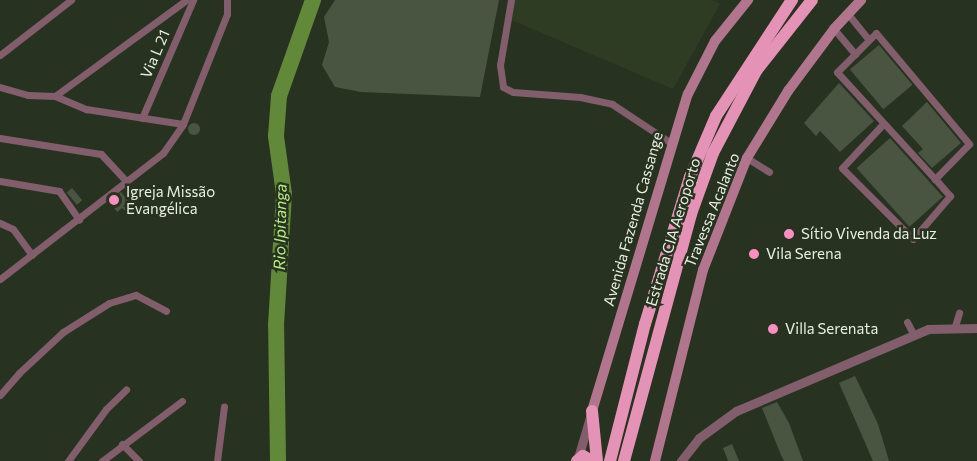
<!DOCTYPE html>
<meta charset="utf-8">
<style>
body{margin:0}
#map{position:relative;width:977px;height:461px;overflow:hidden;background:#283220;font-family:Commissioner,sans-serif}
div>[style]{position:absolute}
.built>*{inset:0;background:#2f3c24}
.river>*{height:16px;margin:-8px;padding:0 8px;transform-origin:8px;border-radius:8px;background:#628939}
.building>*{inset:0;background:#495441;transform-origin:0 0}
.round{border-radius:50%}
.minor>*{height:7px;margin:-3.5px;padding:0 3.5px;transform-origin:3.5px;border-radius:3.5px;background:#825d6c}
.tertiary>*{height:9px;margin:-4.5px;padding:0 4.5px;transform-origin:4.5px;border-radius:4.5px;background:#825d6c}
.secondary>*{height:10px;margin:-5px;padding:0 5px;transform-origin:5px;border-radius:5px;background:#b1768e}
.trunk>*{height:12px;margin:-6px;padding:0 6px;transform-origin:6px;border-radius:6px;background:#e492b5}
.dots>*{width:16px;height:16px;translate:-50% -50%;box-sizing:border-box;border:3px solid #283220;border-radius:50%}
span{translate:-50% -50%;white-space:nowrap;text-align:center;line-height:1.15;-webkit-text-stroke:5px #283220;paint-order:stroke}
.street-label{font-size:15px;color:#e8efe3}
.poi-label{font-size:15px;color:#e8efe3}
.left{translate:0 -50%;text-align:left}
.water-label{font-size:16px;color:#b6ec81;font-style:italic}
</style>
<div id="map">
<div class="built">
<div style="clip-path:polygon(514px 0,712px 0,720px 4px,673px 89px,509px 19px)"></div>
</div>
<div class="river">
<div style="left:278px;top:461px;width:136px;rotate:-90.8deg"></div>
<div style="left:276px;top:325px;width:131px;rotate:-86.5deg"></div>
<div style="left:284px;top:194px;width:59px;rotate:-97.9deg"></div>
<div style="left:276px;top:136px;width:40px;rotate:-85.7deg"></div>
<div style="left:279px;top:96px;width:102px;rotate:-70.5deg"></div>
</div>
<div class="building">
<div style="clip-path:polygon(335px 0,499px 0,480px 97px,361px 92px,335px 87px,322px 65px,329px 42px,324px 17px)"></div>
<div style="left:879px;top:45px;width:52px;height:38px;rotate:50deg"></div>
<div style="clip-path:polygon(839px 83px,874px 121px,840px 152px,820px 131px,816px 136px,804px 123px)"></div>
<div style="clip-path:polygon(927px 102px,961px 143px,932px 168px,918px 153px,923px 149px,902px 126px)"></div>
<div class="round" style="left:188px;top:123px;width:12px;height:12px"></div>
<div style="left:890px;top:138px;width:79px;height:45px;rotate:48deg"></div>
<div style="left:72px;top:188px;width:16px;height:7px;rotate:50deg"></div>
<div style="clip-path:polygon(121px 192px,133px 207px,126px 212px,122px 208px,117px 212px,110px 201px)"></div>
<div style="clip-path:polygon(855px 376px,878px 424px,889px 461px,873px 461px,839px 383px)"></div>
<div style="clip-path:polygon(777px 402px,789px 423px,803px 461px,784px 461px,781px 455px,762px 408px)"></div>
<div style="clip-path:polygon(732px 444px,739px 461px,728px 461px,723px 448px)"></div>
</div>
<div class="minor">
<div style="left:511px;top:0;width:66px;rotate:99.6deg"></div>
<div style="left:500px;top:65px;width:22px;rotate:82deg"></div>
<div style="left:503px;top:87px;width:11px;rotate:27deg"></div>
<div style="left:513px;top:92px;width:67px;rotate:4.3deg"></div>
<div style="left:580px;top:97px;width:33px;rotate:12deg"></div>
<div style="left:612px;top:104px;width:71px;rotate:33.5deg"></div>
<div style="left:848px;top:14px;width:32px;rotate:51deg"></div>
<div style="left:834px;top:29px;width:33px;rotate:50deg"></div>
<div style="left:876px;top:33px;width:145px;rotate:50deg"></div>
<div style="left:969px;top:144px;width:49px;rotate:134.2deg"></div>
<div style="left:935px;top:179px;width:145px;rotate:-132.5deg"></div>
<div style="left:837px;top:72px;width:55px;rotate:-45deg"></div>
<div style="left:0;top:55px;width:90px;rotate:-37.8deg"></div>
<div style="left:0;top:87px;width:29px;rotate:16deg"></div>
<div style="left:28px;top:95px;width:27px;rotate:2deg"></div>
<div style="left:55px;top:96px;width:34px;rotate:23deg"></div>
<div style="left:86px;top:109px;width:98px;rotate:8.8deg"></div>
<div style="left:55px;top:96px;width:162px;rotate:-36.2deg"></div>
<div style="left:142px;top:118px;width:129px;rotate:-66.6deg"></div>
<div style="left:883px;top:124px;width:60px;rotate:133deg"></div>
<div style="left:842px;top:168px;width:100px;rotate:45deg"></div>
<div style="left:913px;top:239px;width:57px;rotate:-49.3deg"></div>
<div style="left:950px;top:196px;width:23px;rotate:-131deg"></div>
<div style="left:0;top:138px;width:102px;rotate:9deg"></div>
<div style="left:101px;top:154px;width:38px;rotate:47deg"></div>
<div style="left:747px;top:158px;width:26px;rotate:32deg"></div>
<div style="left:0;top:181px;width:60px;rotate:9.6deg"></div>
<div style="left:59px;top:191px;width:35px;rotate:55deg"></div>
<div style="left:0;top:223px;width:14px;rotate:25deg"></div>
<div style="left:13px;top:229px;width:32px;rotate:54deg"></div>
<div style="left:0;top:279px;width:206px;rotate:-37.7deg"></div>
<div style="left:163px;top:153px;width:35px;rotate:-55deg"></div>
<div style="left:183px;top:124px;width:118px;rotate:-68.2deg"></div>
<div style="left:227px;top:14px;width:14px;rotate:-90deg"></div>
<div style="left:907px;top:322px;width:15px;rotate:62deg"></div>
<div style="left:955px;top:326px;width:14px;rotate:-73deg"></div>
<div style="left:0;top:395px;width:29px;rotate:-49deg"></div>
<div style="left:19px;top:373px;width:60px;rotate:-43deg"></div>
<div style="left:63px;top:332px;width:54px;rotate:-32.2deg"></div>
<div style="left:109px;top:303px;width:28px;rotate:-17deg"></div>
<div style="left:136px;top:295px;width:34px;rotate:28deg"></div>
<div style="left:122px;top:444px;width:24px;rotate:45deg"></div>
<div style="left:68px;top:461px;width:64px;rotate:-53.8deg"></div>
<div style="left:106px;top:409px;width:28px;rotate:-44deg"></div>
<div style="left:102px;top:461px;width:100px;rotate:-36.9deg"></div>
<div style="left:217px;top:461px;width:55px;rotate:-82.7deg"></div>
</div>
<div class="tertiary">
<div style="left:577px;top:461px;width:49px;rotate:-73.4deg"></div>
<div style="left:681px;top:461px;width:29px;rotate:-52deg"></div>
<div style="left:699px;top:438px;width:46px;rotate:-36.1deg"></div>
<div style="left:736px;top:411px;width:209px;rotate:-23.1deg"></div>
<div style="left:928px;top:329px;width:49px;rotate:-1.2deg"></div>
</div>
<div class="secondary">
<div style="left:592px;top:411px;width:331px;rotate:-73.2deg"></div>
<div style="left:688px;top:94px;width:59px;rotate:-63deg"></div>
<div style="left:715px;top:41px;width:53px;rotate:-51.2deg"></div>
<div style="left:655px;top:461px;width:197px;rotate:-75.9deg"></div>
<div style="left:703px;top:270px;width:120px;rotate:-68.6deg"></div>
<div style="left:747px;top:158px;width:79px;rotate:-58.5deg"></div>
<div style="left:788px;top:91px;width:77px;rotate:-53.4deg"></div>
<div style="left:834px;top:29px;width:40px;rotate:-47deg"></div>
</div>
<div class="trunk">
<div style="left:592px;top:411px;width:50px;rotate:84.3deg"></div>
<div style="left:577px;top:461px;width:8px;rotate:-40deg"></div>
<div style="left:583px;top:456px;width:10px;rotate:29deg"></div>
<div style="left:610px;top:461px;width:141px;rotate:-75.7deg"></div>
<div style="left:645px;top:324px;width:154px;rotate:-73deg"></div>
<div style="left:690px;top:177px;width:66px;rotate:-66.9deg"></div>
<div style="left:716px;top:116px;width:139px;rotate:-56.8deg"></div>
<div style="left:624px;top:461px;width:256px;rotate:-74.8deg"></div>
<div style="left:691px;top:214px;width:65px;rotate:-70.2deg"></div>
<div style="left:713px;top:153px;width:93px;rotate:-62.3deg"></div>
<div style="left:756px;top:71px;width:90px;rotate:-51.7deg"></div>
</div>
<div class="dots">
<div style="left:114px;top:200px;background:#fd8ec0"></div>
<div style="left:789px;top:234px;background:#fd8ec0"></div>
<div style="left:754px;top:254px;background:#fd8ec0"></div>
<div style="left:773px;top:329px;background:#fd8ec0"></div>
</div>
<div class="street-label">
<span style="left:155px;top:54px;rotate:-67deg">Via L 21</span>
<span style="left:712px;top:210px;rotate:-68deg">Travessa Acalanto</span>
<span style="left:633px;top:219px;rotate:-74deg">Avenida Fazenda Cassange</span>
<span style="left:673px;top:232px;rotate:-73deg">Estrada CIA Aeroporto</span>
</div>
<div class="poi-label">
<span class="left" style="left:126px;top:200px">Igreja Missão<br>Evangélica</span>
<span class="left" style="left:801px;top:234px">Sítio Vivenda da Luz</span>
<span class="left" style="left:766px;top:254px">Vila Serena</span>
<span class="left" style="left:785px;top:329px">Villa Serenata</span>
</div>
<div class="water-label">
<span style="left:280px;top:227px;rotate:-89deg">Rio Ipitanga</span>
</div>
</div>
